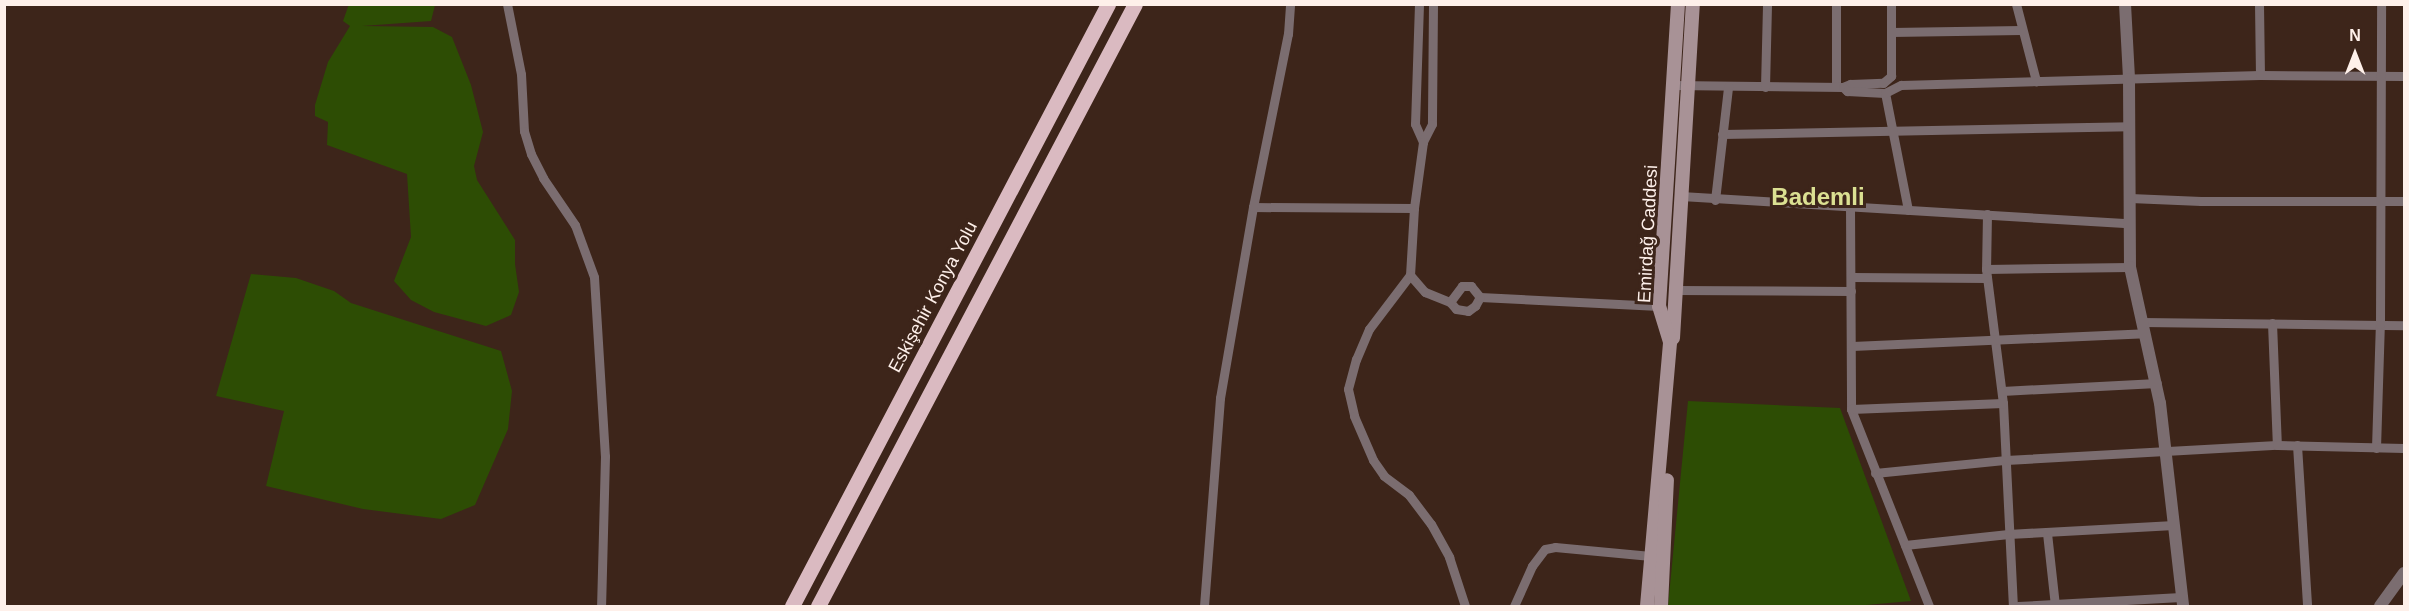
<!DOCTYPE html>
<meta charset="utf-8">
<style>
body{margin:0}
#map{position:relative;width:2409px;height:611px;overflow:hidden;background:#3d251a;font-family:Arial,sans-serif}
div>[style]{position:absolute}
.green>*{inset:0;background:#2d4d04}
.minor>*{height:9px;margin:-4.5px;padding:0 4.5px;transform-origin:4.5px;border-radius:4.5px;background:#7b6d70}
.tertiary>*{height:12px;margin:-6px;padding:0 6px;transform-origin:6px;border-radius:6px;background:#7b6d70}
.secondary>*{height:14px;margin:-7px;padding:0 7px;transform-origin:7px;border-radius:7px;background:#a89296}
.trunk>*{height:15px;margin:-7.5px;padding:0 7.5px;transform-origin:7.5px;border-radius:7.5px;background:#dabac1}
span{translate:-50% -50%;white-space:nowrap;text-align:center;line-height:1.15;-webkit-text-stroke:6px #3d251a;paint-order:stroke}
.street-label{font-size:18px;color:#fef0ea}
.district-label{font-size:24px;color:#dbe092;font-weight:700}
.frame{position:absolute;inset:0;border:6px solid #fef0ea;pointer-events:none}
.north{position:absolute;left:2325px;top:24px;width:60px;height:60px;-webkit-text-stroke:4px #3d251a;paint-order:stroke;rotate:0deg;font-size:16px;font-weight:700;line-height:24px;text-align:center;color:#fef0ea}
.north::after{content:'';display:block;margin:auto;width:21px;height:27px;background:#fef0ea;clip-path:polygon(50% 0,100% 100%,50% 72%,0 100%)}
</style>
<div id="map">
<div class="green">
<div style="clip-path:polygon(349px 4px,435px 5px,431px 21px,362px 26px,433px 27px,452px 37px,471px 85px,483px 132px,474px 166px,477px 180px,515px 240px,515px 264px,519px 292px,511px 315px,486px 326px,434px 312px,411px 300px,394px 281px,411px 237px,407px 174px,327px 145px,328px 122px,315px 116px,315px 105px,328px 62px,350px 26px,343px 21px)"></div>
<div style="clip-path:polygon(251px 274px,296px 278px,334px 291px,351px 303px,501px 351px,512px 391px,508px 429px,475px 505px,441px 519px,363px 509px,266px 486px,284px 411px,216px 396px)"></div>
<div style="clip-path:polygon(1688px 401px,1840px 408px,1911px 601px,1855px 606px,1668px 606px)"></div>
</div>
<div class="minor">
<div style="left:507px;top:4px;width:71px;rotate:78.7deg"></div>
<div style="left:521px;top:74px;width:57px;rotate:87deg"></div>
<div style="left:524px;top:131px;width:24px;rotate:73deg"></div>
<div style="left:531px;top:154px;width:27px;rotate:63deg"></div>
<div style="left:543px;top:178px;width:57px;rotate:55.8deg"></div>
<div style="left:575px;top:225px;width:55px;rotate:69.9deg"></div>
<div style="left:594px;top:277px;width:179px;rotate:86.5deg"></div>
<div style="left:605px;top:456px;width:150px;rotate:91.5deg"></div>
<div style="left:1419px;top:4px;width:120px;rotate:91.9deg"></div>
<div style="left:1415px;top:124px;width:20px;rotate:66deg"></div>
<div style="left:1433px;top:4px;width:120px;rotate:90.5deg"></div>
<div style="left:1432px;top:124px;width:20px;rotate:117deg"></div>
<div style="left:1423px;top:142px;width:67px;rotate:97.8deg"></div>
<div style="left:1414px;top:208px;width:67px;rotate:93.4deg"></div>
<div style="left:1410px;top:275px;width:68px;rotate:127.2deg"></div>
<div style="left:1369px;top:329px;width:33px;rotate:113deg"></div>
<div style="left:1356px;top:359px;width:31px;rotate:105deg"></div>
<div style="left:1348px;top:389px;width:28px;rotate:77deg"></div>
<div style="left:1354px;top:416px;width:48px;rotate:66.6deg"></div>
<div style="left:1373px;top:460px;width:19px;rotate:55deg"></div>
<div style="left:1384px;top:476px;width:31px;rotate:37deg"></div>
<div style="left:1409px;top:495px;width:36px;rotate:53deg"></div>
<div style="left:1431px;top:524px;width:38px;rotate:61deg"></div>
<div style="left:1449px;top:557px;width:52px;rotate:71.9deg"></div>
<div style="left:1836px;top:4px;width:82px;rotate:90deg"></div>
<div style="left:2016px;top:4px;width:80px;rotate:75.4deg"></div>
<div style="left:2259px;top:4px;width:71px;rotate:89.2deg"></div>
<div style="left:1891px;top:32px;width:130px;rotate:-0.9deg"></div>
<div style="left:1673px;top:85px;width:170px;rotate:0.7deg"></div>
<div style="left:1843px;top:87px;width:8px;rotate:-23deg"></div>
<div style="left:1850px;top:84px;width:33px;rotate:-2deg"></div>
<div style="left:1883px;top:83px;width:11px;rotate:-41deg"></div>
<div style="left:1891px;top:76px;width:72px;rotate:-90deg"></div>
<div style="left:1765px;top:87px;width:83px;rotate:-88.6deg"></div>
<div style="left:1843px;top:87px;width:6px;rotate:45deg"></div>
<div style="left:1847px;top:91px;width:38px;rotate:3deg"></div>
<div style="left:1722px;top:134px;width:408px;rotate:-1.1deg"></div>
<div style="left:1681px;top:196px;width:448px;rotate:3.5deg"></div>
<div style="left:2130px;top:198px;width:71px;rotate:2.4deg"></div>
<div style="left:2201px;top:201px;width:203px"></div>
<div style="left:1715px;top:200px;width:114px;rotate:-83.4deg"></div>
<div style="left:1850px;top:206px;width:203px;rotate:89.7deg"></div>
<div style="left:1851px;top:409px;width:212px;rotate:68.4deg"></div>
<div style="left:1253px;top:207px;width:161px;rotate:0.4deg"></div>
<div style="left:1908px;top:210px;width:119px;rotate:-101.1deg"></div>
<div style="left:1885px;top:93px;width:18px;rotate:-27deg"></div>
<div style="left:1901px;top:85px;width:359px;rotate:-1.6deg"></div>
<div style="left:2260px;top:75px;width:144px;rotate:0.4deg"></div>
<div style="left:1987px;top:214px;width:55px;rotate:91deg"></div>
<div style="left:1986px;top:269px;width:135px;rotate:82.8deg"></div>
<div style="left:2003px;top:403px;width:203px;rotate:87.2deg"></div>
<div style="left:1986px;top:269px;width:144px;rotate:-0.8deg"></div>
<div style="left:1410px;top:275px;width:23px;rotate:49deg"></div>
<div style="left:1425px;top:292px;width:27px;rotate:22deg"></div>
<div style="left:1450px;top:302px;width:9px;rotate:49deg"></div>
<div style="left:1456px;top:309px;width:12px;rotate:9deg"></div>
<div style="left:1468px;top:311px;width:9px;rotate:-36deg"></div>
<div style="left:1475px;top:306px;width:10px;rotate:-61deg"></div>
<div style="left:1480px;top:297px;width:179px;rotate:2.9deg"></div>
<div style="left:1852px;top:277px;width:135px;rotate:0.4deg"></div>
<div style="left:1675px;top:290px;width:176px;rotate:0.3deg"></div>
<div style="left:1450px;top:302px;width:20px;rotate:-53deg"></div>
<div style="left:1462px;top:286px;width:9px"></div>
<div style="left:1471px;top:286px;width:14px;rotate:51deg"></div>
<div style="left:2142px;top:322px;width:262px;rotate:0.7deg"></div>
<div style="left:2272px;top:323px;width:122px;rotate:87.7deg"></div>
<div style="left:1852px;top:346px;width:293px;rotate:-2.5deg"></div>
<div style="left:2002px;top:391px;width:155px;rotate:-3deg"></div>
<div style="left:1851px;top:409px;width:152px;rotate:-2.3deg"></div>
<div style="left:2297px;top:445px;width:161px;rotate:86.4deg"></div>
<div style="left:2376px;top:448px;width:124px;rotate:-88.2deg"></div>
<div style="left:2380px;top:324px;width:320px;rotate:-89.8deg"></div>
<div style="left:1875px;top:473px;width:132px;rotate:-5.7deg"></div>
<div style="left:2006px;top:460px;width:271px;rotate:-3.2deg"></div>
<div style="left:2277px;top:445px;width:127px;rotate:1.4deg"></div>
<div style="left:2047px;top:533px;width:73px;rotate:83.7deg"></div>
<div style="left:1905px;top:545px;width:104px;rotate:-6.1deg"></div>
<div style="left:2008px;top:534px;width:166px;rotate:-3.1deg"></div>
<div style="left:1204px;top:606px;width:209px;rotate:-85.6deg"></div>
<div style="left:1220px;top:398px;width:194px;rotate:-80.2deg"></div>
<div style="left:1253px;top:207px;width:177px;rotate:-78.6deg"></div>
<div style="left:1288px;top:34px;width:30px;rotate:-86deg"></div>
<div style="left:1514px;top:606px;width:44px;rotate:-65.8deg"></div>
<div style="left:1532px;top:566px;width:21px;rotate:-53deg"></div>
<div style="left:1545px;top:549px;width:10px;rotate:-11deg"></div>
<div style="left:1555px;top:547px;width:96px;rotate:5.4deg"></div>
<div style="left:2018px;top:606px;width:163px;rotate:-3.2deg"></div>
</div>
<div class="tertiary">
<div style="left:2125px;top:4px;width:75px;rotate:86.9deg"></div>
<div style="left:2129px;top:79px;width:188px;rotate:89.7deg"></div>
<div style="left:2130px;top:267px;width:139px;rotate:77.6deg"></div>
<div style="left:2160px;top:403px;width:204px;rotate:83.5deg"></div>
<div style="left:2380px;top:606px;width:41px;rotate:-54deg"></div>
</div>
<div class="secondary">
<div style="left:1673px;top:338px;width:335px;rotate:-86.6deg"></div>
<div style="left:1647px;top:606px;width:265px;rotate:-85deg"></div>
<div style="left:1670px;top:342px;width:38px;rotate:-107deg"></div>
<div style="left:1659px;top:306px;width:303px;rotate:-86.4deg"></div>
<div style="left:1661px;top:606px;width:126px;rotate:-87.3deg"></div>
</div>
<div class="trunk">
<div style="left:792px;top:606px;width:680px;rotate:-62.3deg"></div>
<div style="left:818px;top:606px;width:680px;rotate:-62.23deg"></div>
</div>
<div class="street-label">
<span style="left:1648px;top:234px;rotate:-87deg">Emirdağ Caddesi</span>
<span style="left:933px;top:297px;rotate:-62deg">Eskişehir Konya Yolu</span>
</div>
<div class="district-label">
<span style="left:1818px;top:197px">Bademli</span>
</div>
<div class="frame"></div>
<div class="north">N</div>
</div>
